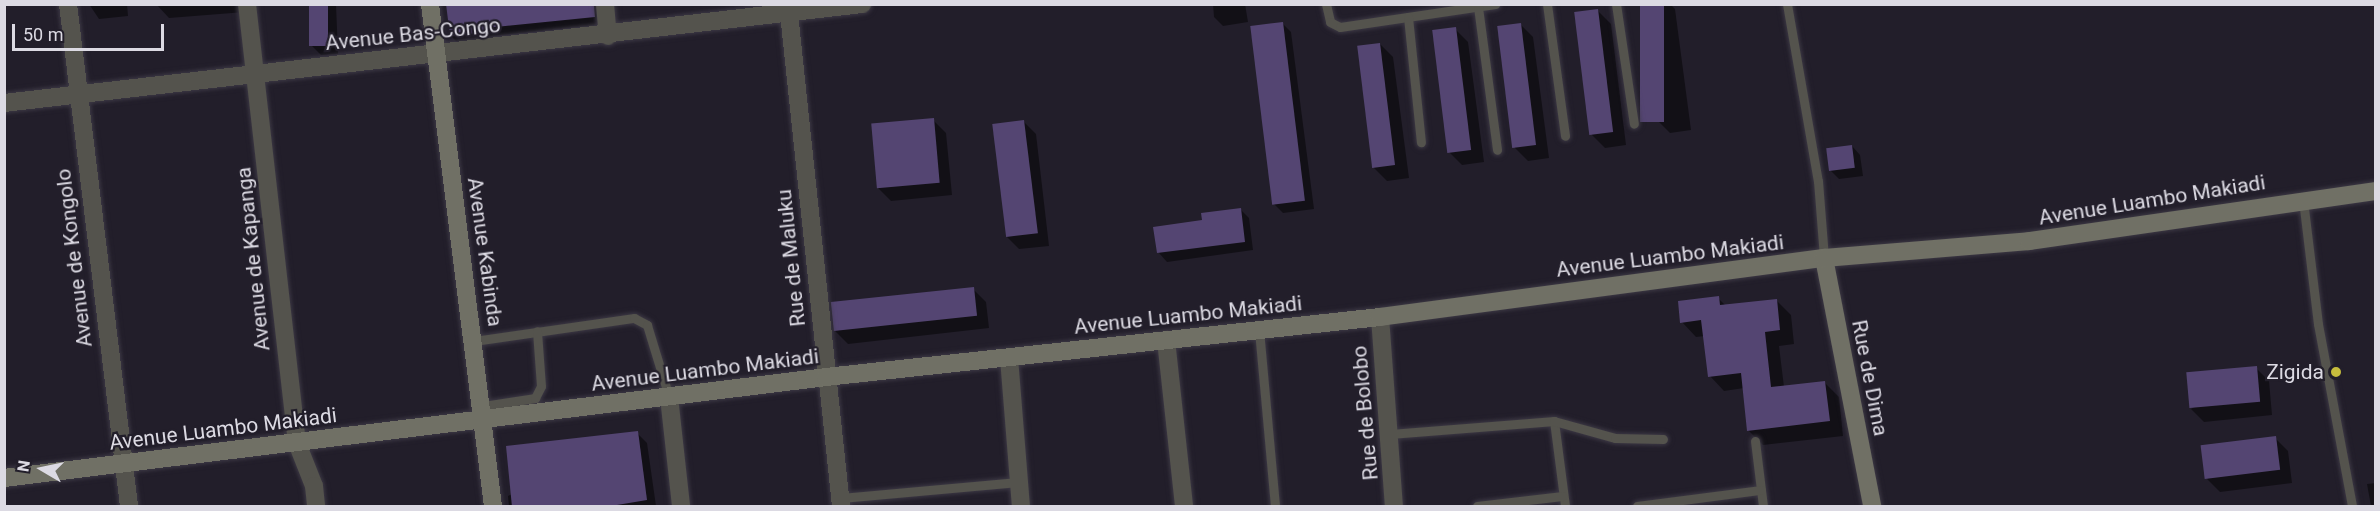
<!DOCTYPE html>
<style>
body{margin:0}
#map{position:relative;width:2380px;height:511px;overflow:hidden;background:#221e2a;font-family:Roboto,sans-serif}
div>[style]{position:absolute}
.shadow>*{inset:0;background:#0007}
.building>*{inset:0;background:#544572;transform-origin:0 0}
.roads{filter:drop-shadow(0 0 2px #3c3844) drop-shadow(0 0 2px #3c3844)}
.lane>*{height:9px;margin:-4.5px;padding:0 4.5px;transform-origin:4.5px;border-radius:4.5px;background:#54534d}
.street>*{height:18px;margin:-9px;padding:0 9px;transform-origin:9px;border-radius:9px;background:#54534d}
.secondary>*{height:18px;margin:-9px;padding:0 9px;transform-origin:9px;border-radius:9px;background:#707065}
.dots>*{width:16px;height:16px;translate:-50% -50%;box-sizing:border-box;border:3px solid #221e2a;border-radius:50%}
span{translate:-50% -50%;white-space:nowrap;text-align:center;line-height:1.15;-webkit-text-stroke:4.5px #221e2a;paint-order:stroke}
.street-label{font-size:21px;color:#dcdae3}
.poi-label{font-size:21px;color:#dcdae3}
.right{translate:-100% -50%;text-align:right}
.frame{position:absolute;inset:0;border:6px solid #dcdae3;pointer-events:none}
.north{position:absolute;left:12px;top:439px;width:60px;height:60px;-webkit-text-stroke:4px #221e2a;paint-order:stroke;rotate:279deg;font-size:16px;font-weight:700;line-height:24px;text-align:center;color:#dcdae3}
.north::after{content:'';display:block;margin:auto;width:21px;height:27px;background:#dcdae3;clip-path:polygon(50% 0,100% 100%,50% 72%,0 100%)}
.scale{position:absolute;left:12px;top:24px;width:152px;height:27px;box-sizing:border-box;border:3px solid #dcdae3;border-top:0;padding-left:8px;font-size:18px;line-height:21px;white-space:nowrap;color:#dcdae3;-webkit-text-stroke:4px #221e2a;paint-order:stroke}
</style>
<div id="map">
<div class="shadow">
<div style="clip-path:polygon(89px 4px,127px 4px,128px 16px,99px 19px)"></div>
<div style="clip-path:polygon(156px 4px,244px 4px,245px 12px,169px 18px)"></div>
<div style="clip-path:polygon(310px 4px,336px 4px,338px 54px,321px 55px,312px 46px)"></div>
<div style="clip-path:polygon(448px 4px,596px 4px,599px 25px,494px 36px,494px 40px,460px 45px,451px 36px)"></div>
<div style="clip-path:polygon(1213px 4px,1245px 4px,1248px 22px,1223px 26px,1214px 17px)"></div>
<div style="clip-path:polygon(1641px 4px,1670px 4px,1675px 9px,1691px 130px,1670px 133px,1657px 120px)"></div>
<div style="clip-path:polygon(1598px 11px,1611px 24px,1626px 145px,1605px 148px,1592px 135px)"></div>
<div style="clip-path:polygon(1283px 24px,1291px 32px,1314px 209px,1283px 213px,1274px 204px)"></div>
<div style="clip-path:polygon(1520px 24px,1533px 37px,1549px 158px,1528px 161px,1515px 148px)"></div>
<div style="clip-path:polygon(1455px 29px,1468px 42px,1484px 162px,1462px 165px,1449px 152px)"></div>
<div style="clip-path:polygon(1380px 44px,1393px 57px,1409px 178px,1387px 181px,1374px 168px)"></div>
<div style="clip-path:polygon(933px 120px,946px 133px,952px 195px,891px 201px,878px 188px)"></div>
<div style="clip-path:polygon(1023px 121px,1036px 134px,1049px 246px,1019px 249px,1006px 236px)"></div>
<div style="clip-path:polygon(1852px 146px,1860px 155px,1863px 176px,1839px 179px,1830px 170px)"></div>
<div style="clip-path:polygon(1240px 209px,1249px 218px,1253px 250px,1167px 262px,1159px 253px,1203px 222px)"></div>
<div style="clip-path:polygon(973px 289px,986px 302px,989px 328px,848px 344px,835px 331px)"></div>
<div style="clip-path:polygon(1718px 298px,1726px 306px,1776px 300px,1791px 315px,1794px 344px,1779px 346px,1784px 387px,1825px 383px,1839px 397px,1843px 436px,1763px 445px,1748px 430px,1744px 388px,1724px 391px,1710px 376px,1705px 336px,1696px 337px,1682px 322px)"></div>
<div style="clip-path:polygon(2256px 368px,2269px 381px,2272px 415px,2204px 422px,2191px 409px)"></div>
<div style="clip-path:polygon(637px 433px,647px 443px,656px 506px,509px 506px,508px 496px)"></div>
<div style="clip-path:polygon(2275px 438px,2288px 451px,2292px 483px,2220px 492px,2207px 479px)"></div>
<div style="clip-path:polygon(2376px 483px,2376px 506px,2371px 506px,2367px 484px)"></div>
</div>
<div class="building">
<div style="left:309px;top:4px;width:19px;height:42px"></div>
<div style="clip-path:polygon(446px 4px,594px 4px,595px 17px,486px 28px,486px 32px,450px 36px)"></div>
<div style="left:1640px;top:4px;width:24px;height:118px"></div>
<div style="left:1598px;top:9px;width:124px;height:24px;rotate:83deg"></div>
<div style="left:1283px;top:22px;width:180px;height:33px;rotate:83deg"></div>
<div style="left:1521px;top:23px;width:123px;height:24px;rotate:83deg"></div>
<div style="left:1456px;top:27px;width:124px;height:24px;rotate:83deg"></div>
<div style="left:1380px;top:43px;width:123px;height:23px;rotate:83deg"></div>
<div style="left:934px;top:118px;width:65px;height:63px;rotate:85deg"></div>
<div style="left:1024px;top:120px;width:114px;height:32px;rotate:83deg"></div>
<div style="left:1852px;top:145px;width:23px;height:26px;rotate:83deg"></div>
<div style="clip-path:polygon(1241px 208px,1245px 242px,1157px 253px,1153px 227px,1202px 220px,1201px 213px)"></div>
<div style="left:974px;top:287px;width:29px;height:144px;rotate:84deg"></div>
<div style="clip-path:polygon(1719px 296px,1720px 305px,1777px 299px,1780px 330px,1765px 332px,1771px 387px,1825px 381px,1830px 421px,1747px 431px,1741px 373px,1708px 377px,1701px 320px,1680px 323px,1678px 301px)"></div>
<div style="left:2257px;top:366px;width:36px;height:71px;rotate:85deg"></div>
<div style="clip-path:polygon(638px 431px,647px 500px,605px 507px,512px 507px,506px 446px)"></div>
<div style="left:2276px;top:436px;width:34px;height:76px;rotate:83deg"></div>
</div>
<div class="roads">
<div class="lane">
<div style="left:1326px;top:4px;width:18px;rotate:77deg"></div>
<div style="left:1330px;top:22px;width:11px;rotate:27deg"></div>
<div style="left:1340px;top:27px;width:157px;rotate:-8.4deg"></div>
<div style="left:1547px;top:4px;width:133px;rotate:82.2deg"></div>
<div style="left:1616px;top:4px;width:121px;rotate:81.5deg"></div>
<div style="left:1787px;top:4px;width:180px;rotate:80.1deg"></div>
<div style="left:1818px;top:181px;width:77px;rotate:85.5deg"></div>
<div style="left:1478px;top:7px;width:144px;rotate:82.4deg"></div>
<div style="left:1408px;top:17px;width:126px;rotate:84.1deg"></div>
<div style="left:2303px;top:200px;width:125px;rotate:83.1deg"></div>
<div style="left:2318px;top:324px;width:185px;rotate:79.4deg"></div>
<div style="left:1259px;top:330px;width:177px;rotate:84.8deg"></div>
<div style="left:474px;top:341px;width:162px;rotate:-8.2deg"></div>
<div style="left:634px;top:318px;width:15px;rotate:28deg"></div>
<div style="left:647px;top:325px;width:75px;rotate:73deg"></div>
<div style="left:483px;top:406px;width:53px;rotate:-8.7deg"></div>
<div style="left:535px;top:398px;width:13px;rotate:-63deg"></div>
<div style="left:541px;top:386px;width:55px;rotate:-94.2deg"></div>
<div style="left:1554px;top:421px;width:86px;rotate:82.6deg"></div>
<div style="left:1390px;top:434px;width:165px;rotate:-4.5deg"></div>
<div style="left:1554px;top:421px;width:63px;rotate:15.6deg"></div>
<div style="left:1615px;top:438px;width:48px;rotate:1.2deg"></div>
<div style="left:1755px;top:441px;width:65px;rotate:83deg"></div>
<div style="left:840px;top:498px;width:180px;rotate:-5.1deg"></div>
<div style="left:1477px;top:506px;width:86px;rotate:-6.7deg"></div>
<div style="left:1637px;top:506px;width:125px;rotate:-7.4deg"></div>
</div>
<div class="street">
<div style="left:68px;top:4px;width:506px;rotate:83.07deg"></div>
<div style="left:247px;top:4px;width:442px;rotate:83.5deg"></div>
<div style="left:297px;top:443px;width:46px;rotate:68.4deg"></div>
<div style="left:314px;top:486px;width:20px;rotate:84deg"></div>
<div style="left:605px;top:4px;width:32px;rotate:85deg"></div>
<div style="left:788px;top:4px;width:505px;rotate:83.97deg"></div>
<div style="left:4px;top:103px;width:864px;rotate:-6.58deg"></div>
<div style="left:1380px;top:317px;width:190px;rotate:85.8deg"></div>
<div style="left:1166px;top:340px;width:167px;rotate:83.8deg"></div>
<div style="left:1009px;top:358px;width:148px;rotate:85.4deg"></div>
<div style="left:669px;top:397px;width:110px;rotate:83.7deg"></div>
</div>
<div class="secondary">
<div style="left:430px;top:4px;width:506px;rotate:82.85deg"></div>
<div style="left:1824px;top:258px;width:253px;rotate:79deg"></div>
<div style="left:4px;top:478px;width:828px;rotate:-7deg"></div>
<div style="left:826px;top:377px;width:557px;rotate:-6.18deg"></div>
<div style="left:1380px;top:317px;width:448px;rotate:-7.6deg"></div>
<div style="left:1824px;top:258px;width:206px;rotate:-4.7deg"></div>
<div style="left:2029px;top:241px;width:351px;rotate:-8.2deg"></div>
</div>
</div>
<div class="dots">
<div style="left:2336px;top:372px;background:#c6bc3d"></div>
</div>
<div class="street-label">
<span style="left:413px;top:34px;rotate:-6deg">Avenue Bas-Congo</span>
<span style="left:2152px;top:200px;rotate:-9deg">Avenue Luambo Makiadi</span>
<span style="left:485px;top:252px;rotate:82deg">Avenue Kabinda</span>
<span style="left:1670px;top:256px;rotate:-7deg">Avenue Luambo Makiadi</span>
<span style="left:74px;top:258px;rotate:-97deg">Avenue de Kongolo</span>
<span style="left:791px;top:258px;rotate:-96deg">Rue de Maluku</span>
<span style="left:253px;top:259px;rotate:-96deg">Avenue de Kapanga</span>
<span style="left:1188px;top:315px;rotate:-6deg">Avenue Luambo Makiadi</span>
<span style="left:705px;top:370px;rotate:-7deg">Avenue Luambo Makiadi</span>
<span style="left:1870px;top:378px;rotate:79deg">Rue de Dima</span>
<span style="left:1365px;top:413px;rotate:-95deg">Rue de Bolobo</span>
<span style="left:223px;top:429px;rotate:-7deg">Avenue Luambo Makiadi</span>
</div>
<div class="poi-label">
<span class="right" style="left:2324px;top:372px">Zigida</span>
</div>
<div class="frame"></div>
<div class="north">N</div>
<div class="scale">50 m</div>
</div>
